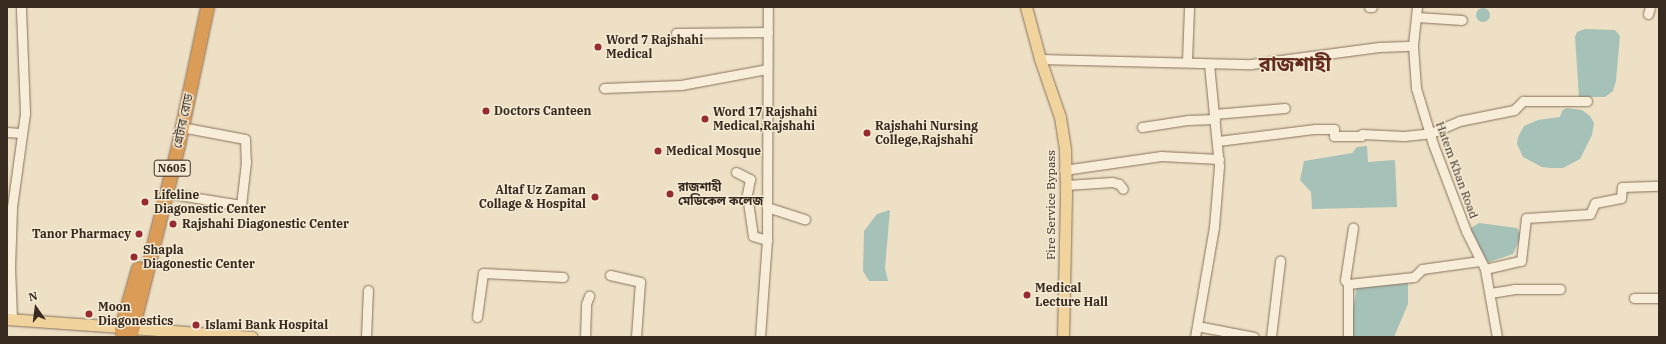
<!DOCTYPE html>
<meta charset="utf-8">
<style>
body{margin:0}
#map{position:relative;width:1666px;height:344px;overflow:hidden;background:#ede0c5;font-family:"IBM Plex Serif","Noto Sans Bengali",serif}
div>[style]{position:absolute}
.water>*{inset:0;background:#a6c1b8}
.round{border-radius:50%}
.roads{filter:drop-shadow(0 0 1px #88715b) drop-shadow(0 0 1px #88715b)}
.minor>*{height:9px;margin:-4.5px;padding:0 4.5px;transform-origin:4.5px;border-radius:4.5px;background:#f8edd8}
.major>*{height:11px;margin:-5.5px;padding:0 5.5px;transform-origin:5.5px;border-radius:5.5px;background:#f0d39d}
.highway>*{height:13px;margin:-6.5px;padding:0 6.5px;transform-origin:6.5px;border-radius:6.5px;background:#db9c57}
.dots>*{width:11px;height:11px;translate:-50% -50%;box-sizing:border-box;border:2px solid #f5ead4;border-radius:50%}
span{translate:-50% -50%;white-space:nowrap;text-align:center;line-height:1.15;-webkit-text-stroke:3px #f5ead4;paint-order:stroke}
.shield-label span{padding:1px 3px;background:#f5ead4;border:1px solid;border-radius:3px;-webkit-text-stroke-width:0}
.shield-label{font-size:11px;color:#382a1f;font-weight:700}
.poi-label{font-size:12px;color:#382a1f;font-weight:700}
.left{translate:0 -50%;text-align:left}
.right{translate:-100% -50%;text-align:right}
.street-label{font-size:12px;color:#382a1f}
.town-label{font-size:20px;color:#642b1f;font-weight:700}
.frame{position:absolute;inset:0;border:8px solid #382a1f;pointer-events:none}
.north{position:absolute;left:16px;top:288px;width:40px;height:40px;-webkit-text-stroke:3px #f5ead4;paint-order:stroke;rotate:346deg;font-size:11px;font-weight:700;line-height:16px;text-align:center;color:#382a1f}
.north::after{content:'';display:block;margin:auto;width:14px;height:18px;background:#382a1f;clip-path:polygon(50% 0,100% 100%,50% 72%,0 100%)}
</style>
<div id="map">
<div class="water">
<div class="round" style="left:1476px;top:8px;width:14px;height:14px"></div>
<div style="clip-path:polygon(1585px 29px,1615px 30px,1620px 36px,1616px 81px,1613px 91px,1605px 97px,1579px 97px,1575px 37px,1577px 32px)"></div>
<div style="clip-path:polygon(1566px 108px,1582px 110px,1590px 116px,1594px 123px,1592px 135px,1580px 159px,1563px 168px,1550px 168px,1542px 167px,1523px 157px,1517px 144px,1518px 137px,1524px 126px,1538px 120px,1560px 117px,1562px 111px)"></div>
<div style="clip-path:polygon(1367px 146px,1368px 162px,1395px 160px,1397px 207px,1312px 209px,1311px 192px,1300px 180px,1304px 161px,1352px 153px,1357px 147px)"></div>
<div style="clip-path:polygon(890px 210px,885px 268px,888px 281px,869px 281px,863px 271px,864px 231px,877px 214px)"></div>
<div style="clip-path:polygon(1479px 223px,1517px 228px,1521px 236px,1513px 254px,1489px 262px,1481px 258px,1470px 235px,1471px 228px)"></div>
<div style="clip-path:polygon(1408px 282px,1408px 304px,1394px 337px,1349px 337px,1357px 284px)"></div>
</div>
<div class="roads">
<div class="minor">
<div style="left:1369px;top:7px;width:3px"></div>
<div style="left:1417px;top:7px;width:39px;rotate:96deg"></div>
<div style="left:1413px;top:46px;width:42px;rotate:85.9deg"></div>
<div style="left:1416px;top:88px;width:59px;rotate:73.1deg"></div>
<div style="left:1433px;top:144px;width:93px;rotate:69.2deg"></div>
<div style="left:1466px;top:231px;width:42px;rotate:63.4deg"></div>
<div style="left:1485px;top:269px;width:69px;rotate:80deg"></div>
<div style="left:1648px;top:14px;width:7px;rotate:-74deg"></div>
<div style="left:1417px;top:17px;width:45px;rotate:3.8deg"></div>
<div style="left:676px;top:33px;width:92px;rotate:-0.6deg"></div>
<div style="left:1040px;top:59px;width:211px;rotate:1.4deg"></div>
<div style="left:1251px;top:64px;width:129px;rotate:-7.6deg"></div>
<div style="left:1379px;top:47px;width:34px;rotate:-2deg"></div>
<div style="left:1187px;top:60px;width:53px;rotate:-87.8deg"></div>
<div style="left:604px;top:88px;width:77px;rotate:-2.2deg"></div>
<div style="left:681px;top:85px;width:87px;rotate:-10.5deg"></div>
<div style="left:1214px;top:114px;width:71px;rotate:-4.8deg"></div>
<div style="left:181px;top:127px;width:65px;rotate:10.6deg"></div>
<div style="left:245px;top:139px;width:23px;rotate:88deg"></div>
<div style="left:246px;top:162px;width:43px;rotate:96.6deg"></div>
<div style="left:1142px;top:127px;width:47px;rotate:-8.7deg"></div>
<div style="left:1188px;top:120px;width:27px;rotate:-2deg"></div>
<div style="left:7px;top:132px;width:13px;rotate:4deg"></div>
<div style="left:1218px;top:141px;width:98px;rotate:-7.1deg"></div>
<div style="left:1315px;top:129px;width:19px"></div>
<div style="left:1334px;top:129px;width:7px;rotate:90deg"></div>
<div style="left:1334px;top:136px;width:27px"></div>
<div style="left:1361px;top:136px;width:2px;rotate:-63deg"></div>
<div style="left:1362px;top:134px;width:42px;rotate:2.7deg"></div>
<div style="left:1404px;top:136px;width:27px;rotate:-6deg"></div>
<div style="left:1431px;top:133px;width:30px;rotate:-23deg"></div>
<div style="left:1459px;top:121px;width:56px;rotate:-11.3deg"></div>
<div style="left:1514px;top:110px;width:13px;rotate:-45deg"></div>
<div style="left:1523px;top:101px;width:64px"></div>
<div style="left:1064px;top:170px;width:98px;rotate:-8.2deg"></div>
<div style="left:1161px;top:156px;width:58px;rotate:3deg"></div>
<div style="left:736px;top:172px;width:16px;rotate:27deg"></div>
<div style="left:750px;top:179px;width:16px;rotate:101deg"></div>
<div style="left:747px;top:195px;width:41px;rotate:81.7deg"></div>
<div style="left:753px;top:236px;width:15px;rotate:16deg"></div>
<div style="left:1066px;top:185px;width:46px;rotate:-3.7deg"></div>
<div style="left:1112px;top:182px;width:7px;rotate:16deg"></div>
<div style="left:1119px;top:184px;width:6px;rotate:51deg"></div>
<div style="left:166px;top:193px;width:76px;rotate:9.1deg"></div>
<div style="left:241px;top:205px;width:28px;rotate:-174deg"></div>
<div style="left:767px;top:207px;width:40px;rotate:18deg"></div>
<div style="left:1485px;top:269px;width:37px;rotate:-13deg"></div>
<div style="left:1521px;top:261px;width:43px;rotate:-83.4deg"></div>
<div style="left:1526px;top:218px;width:64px;rotate:-3.6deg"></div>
<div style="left:1590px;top:214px;width:12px;rotate:-66deg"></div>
<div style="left:1595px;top:203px;width:26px;rotate:-11deg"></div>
<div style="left:1621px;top:198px;width:11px;rotate:-85deg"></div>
<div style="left:1622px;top:187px;width:37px;rotate:-2deg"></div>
<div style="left:610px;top:275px;width:31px;rotate:13deg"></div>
<div style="left:640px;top:282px;width:55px;rotate:94.2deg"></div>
<div style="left:1348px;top:284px;width:66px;rotate:-6.1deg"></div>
<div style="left:1414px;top:277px;width:11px;rotate:-45deg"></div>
<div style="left:1422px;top:269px;width:58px;rotate:-8deg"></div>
<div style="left:1490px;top:293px;width:24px;rotate:-9deg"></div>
<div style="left:1514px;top:289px;width:46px"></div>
<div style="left:1634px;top:298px;width:25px"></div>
<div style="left:477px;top:317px;width:44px;rotate:-82.2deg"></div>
<div style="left:483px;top:273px;width:80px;rotate:2.9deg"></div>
<div style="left:12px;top:319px;width:51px;rotate:-92.2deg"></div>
<div style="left:10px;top:268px;width:61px;rotate:-88.1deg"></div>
<div style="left:12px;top:207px;width:95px;rotate:-82.1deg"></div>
<div style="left:25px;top:113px;width:106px;rotate:-92.2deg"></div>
<div style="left:1197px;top:326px;width:58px;rotate:10.9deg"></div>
<div style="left:366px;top:337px;width:47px;rotate:-87.6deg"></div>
<div style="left:585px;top:337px;width:33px;rotate:-88deg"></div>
<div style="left:586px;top:304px;width:9px;rotate:-69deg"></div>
<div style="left:760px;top:337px;width:97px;rotate:-85.9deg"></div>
<div style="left:767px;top:240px;width:233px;rotate:-89.8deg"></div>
<div style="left:1195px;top:337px;width:112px;rotate:-80.2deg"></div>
<div style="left:1214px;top:227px;width:61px;rotate:-85.3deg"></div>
<div style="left:1219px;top:166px;width:102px;rotate:-95.6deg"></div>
<div style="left:1271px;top:337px;width:77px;rotate:-83.2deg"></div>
<div style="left:1348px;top:337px;width:53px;rotate:-90deg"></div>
<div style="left:1348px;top:284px;width:5px;rotate:-127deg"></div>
<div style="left:1345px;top:280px;width:53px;rotate:-81.3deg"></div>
</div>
<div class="major">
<div style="left:1026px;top:7px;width:54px;rotate:74.9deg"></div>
<div style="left:1040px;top:59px;width:61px;rotate:71deg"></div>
<div style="left:1060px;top:117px;width:33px;rotate:81deg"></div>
<div style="left:1065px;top:150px;width:45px;rotate:88.7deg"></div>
<div style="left:1066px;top:195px;width:142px;rotate:91.2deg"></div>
<div style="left:7px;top:319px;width:114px;rotate:4deg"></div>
<div style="left:132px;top:328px;width:120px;rotate:4.3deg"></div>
</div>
<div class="highway">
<div style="left:122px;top:324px;width:58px;rotate:-74.1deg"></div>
<div style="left:132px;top:327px;width:8px;rotate:-150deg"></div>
<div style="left:125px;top:323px;width:8px;rotate:120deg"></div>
<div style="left:121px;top:330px;width:7px;rotate:34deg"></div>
<div style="left:127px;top:334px;width:6px;rotate:-39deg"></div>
<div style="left:132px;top:330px;width:191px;rotate:-76deg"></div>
<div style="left:178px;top:145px;width:141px;rotate:-78.1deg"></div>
</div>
</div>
<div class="dots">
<div style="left:598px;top:47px;background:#962c31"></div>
<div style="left:486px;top:111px;background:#962c31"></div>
<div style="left:705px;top:119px;background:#962c31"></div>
<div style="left:867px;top:133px;background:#962c31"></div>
<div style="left:658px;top:151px;background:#962c31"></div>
<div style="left:670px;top:194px;background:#962c31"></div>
<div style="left:595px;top:197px;background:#962c31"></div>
<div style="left:145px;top:202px;background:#962c31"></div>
<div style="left:173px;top:224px;background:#962c31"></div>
<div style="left:139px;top:234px;background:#962c31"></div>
<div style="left:134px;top:257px;background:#962c31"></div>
<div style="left:1027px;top:295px;background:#962c31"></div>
<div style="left:89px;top:314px;background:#962c31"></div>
<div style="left:196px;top:325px;background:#962c31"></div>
</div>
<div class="shield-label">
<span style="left:172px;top:168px">N605</span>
</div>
<div class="poi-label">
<span class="left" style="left:606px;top:47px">Word 7 Rajshahi<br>Medical</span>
<span class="left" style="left:494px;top:111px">Doctors Canteen</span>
<span class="left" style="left:713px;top:119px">Word 17 Rajshahi<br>Medical,Rajshahi</span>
<span class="left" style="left:875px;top:133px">Rajshahi Nursing<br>College,Rajshahi</span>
<span class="left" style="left:666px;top:151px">Medical Mosque</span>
<span class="left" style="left:678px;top:194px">রাজশাহী<br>মেডিকেল কলেজ</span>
<span class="right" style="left:586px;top:197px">Altaf Uz Zaman<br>Collage &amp; Hospital</span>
<span class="left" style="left:154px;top:202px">Lifeline<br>Diagonestic Center</span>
<span class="left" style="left:182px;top:224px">Rajshahi Diagonestic Center</span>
<span class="right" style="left:131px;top:234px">Tanor Pharmacy</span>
<span class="left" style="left:143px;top:257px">Shapla<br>Diagonestic Center</span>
<span class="left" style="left:1035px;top:295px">Medical<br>Lecture Hall</span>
<span class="left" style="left:98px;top:314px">Moon<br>Diagonestics</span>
<span class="left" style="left:205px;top:325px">Islami Bank Hospital</span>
</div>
<div class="street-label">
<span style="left:183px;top:121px;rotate:-78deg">গ্রেটার রোড</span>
<span style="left:1457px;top:170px;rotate:70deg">Hatem Khan Road</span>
<span style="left:1051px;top:205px;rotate:-90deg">Fire Service Bypass</span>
</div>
<div class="town-label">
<span style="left:1295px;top:63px">রাজশাহী</span>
</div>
<div class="frame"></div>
<div class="north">N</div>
</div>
